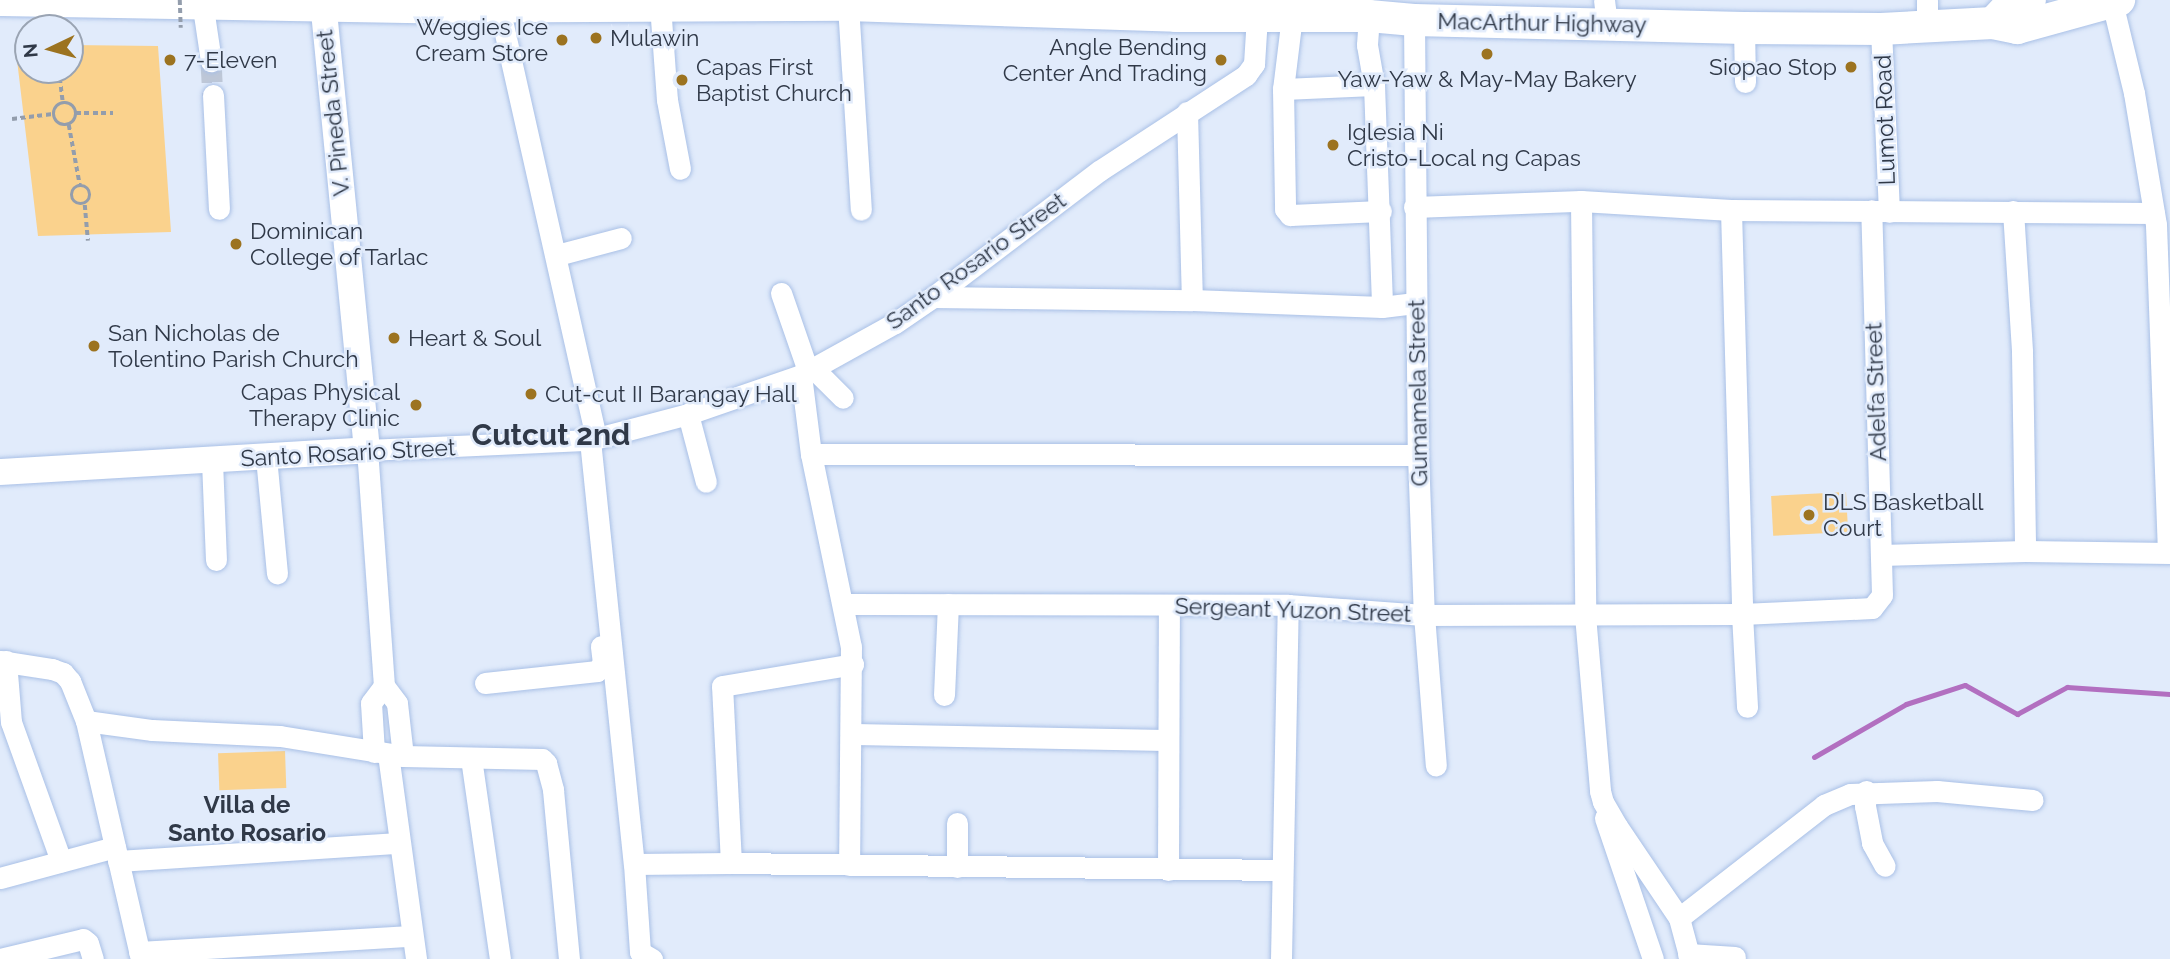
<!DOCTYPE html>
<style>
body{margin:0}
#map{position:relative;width:2170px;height:959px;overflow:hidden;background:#e1ebfb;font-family:Raleway,sans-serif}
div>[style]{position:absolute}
.green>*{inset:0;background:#fad28d;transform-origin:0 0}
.stream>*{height:5px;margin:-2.5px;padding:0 2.5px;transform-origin:2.5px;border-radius:2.5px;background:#b26fc0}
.minor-tunnel>*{height:21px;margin-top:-10.5px;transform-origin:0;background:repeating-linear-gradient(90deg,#bec7d7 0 21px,transparent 0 31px)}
.path>*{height:3.5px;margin-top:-1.75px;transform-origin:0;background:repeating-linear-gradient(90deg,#939dac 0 5px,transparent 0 8.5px)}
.path>.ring{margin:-1.75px;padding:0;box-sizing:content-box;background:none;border:3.5px solid #939dac;border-radius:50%}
.roads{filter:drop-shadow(0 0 2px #a9c0e6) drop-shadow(0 0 2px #a9c0e6)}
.minor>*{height:21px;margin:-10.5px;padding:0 10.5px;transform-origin:10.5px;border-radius:10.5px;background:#fff}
.major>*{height:26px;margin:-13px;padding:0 13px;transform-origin:13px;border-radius:13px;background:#fff}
.highway>*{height:32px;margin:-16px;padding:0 16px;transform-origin:16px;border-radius:16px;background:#fff}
.path-bridge>*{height:3.5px;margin-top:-1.75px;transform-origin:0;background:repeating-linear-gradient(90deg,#939dac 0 5px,transparent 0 8.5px)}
.dots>*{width:19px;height:19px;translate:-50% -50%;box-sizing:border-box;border:4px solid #e1ebfb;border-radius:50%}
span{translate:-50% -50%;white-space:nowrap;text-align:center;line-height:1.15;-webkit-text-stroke:5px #e1ebfb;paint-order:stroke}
.street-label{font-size:23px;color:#303948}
.poi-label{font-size:23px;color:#303948}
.right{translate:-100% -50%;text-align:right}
.left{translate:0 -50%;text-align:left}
.neighbourhood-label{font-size:24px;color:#303948;font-weight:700}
.district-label{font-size:30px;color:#303948;font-weight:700}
.north{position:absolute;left:14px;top:14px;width:70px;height:70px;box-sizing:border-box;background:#e1ebfb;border:2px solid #9aa4b3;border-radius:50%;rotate:265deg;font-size:19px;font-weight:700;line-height:28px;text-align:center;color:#303948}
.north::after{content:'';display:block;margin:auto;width:24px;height:32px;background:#9c7320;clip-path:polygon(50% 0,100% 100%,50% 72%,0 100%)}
</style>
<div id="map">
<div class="green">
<div style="clip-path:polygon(26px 45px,28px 70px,70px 70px,70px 45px,158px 46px,171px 232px,38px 236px,17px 60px)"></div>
<div style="left:1846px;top:492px;width:40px;height:75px;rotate:87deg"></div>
<div style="left:285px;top:751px;width:37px;height:67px;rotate:88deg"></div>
</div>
<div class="stream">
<div style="left:1814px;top:757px;width:106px;rotate:-29.9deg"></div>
<div style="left:1906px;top:704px;width:62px;rotate:-17.9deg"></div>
<div style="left:1965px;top:685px;width:60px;rotate:29.1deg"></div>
<div style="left:2017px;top:714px;width:57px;rotate:-28.4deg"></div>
<div style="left:2067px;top:687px;width:103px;rotate:3.9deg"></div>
</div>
<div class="minor-tunnel">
<div style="left:211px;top:61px;width:34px;rotate:87deg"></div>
</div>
<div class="path">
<div style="left:59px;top:70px;width:33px;rotate:83deg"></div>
<div class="ring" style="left:54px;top:103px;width:18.5px;height:18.5px"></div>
<div style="left:76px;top:113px;width:37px"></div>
<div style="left:12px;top:119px;width:41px;rotate:-7deg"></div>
<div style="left:69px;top:125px;width:61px;rotate:79.6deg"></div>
<div class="ring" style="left:72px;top:186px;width:14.5px;height:14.5px"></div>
<div style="left:85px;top:205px;width:36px;rotate:85deg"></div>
</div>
<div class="roads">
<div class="minor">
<div style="left:1604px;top:0;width:24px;rotate:83deg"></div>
<div style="left:202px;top:1px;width:61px;rotate:81.5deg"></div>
<div style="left:2112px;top:2px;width:94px;rotate:76.4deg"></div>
<div style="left:2134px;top:93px;width:134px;rotate:80.5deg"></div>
<div style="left:2156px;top:225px;width:328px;rotate:87.9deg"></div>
<div style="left:660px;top:5px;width:95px;rotate:85.8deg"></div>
<div style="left:667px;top:100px;width:70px;rotate:79.3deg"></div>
<div style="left:848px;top:5px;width:205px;rotate:86.4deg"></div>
<div style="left:499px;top:7px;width:442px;rotate:77.3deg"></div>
<div style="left:1292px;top:16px;width:74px;rotate:97deg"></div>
<div style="left:1283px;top:89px;width:120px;rotate:89deg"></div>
<div style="left:1285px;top:209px;width:8px;rotate:50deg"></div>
<div style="left:1290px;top:215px;width:91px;rotate:-2.5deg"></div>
<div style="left:1369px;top:16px;width:29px;rotate:94deg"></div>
<div style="left:1367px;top:45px;width:41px;rotate:80.1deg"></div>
<div style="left:1374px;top:85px;width:222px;rotate:87.9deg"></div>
<div style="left:1414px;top:20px;width:435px;rotate:89.5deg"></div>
<div style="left:1418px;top:455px;width:160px;rotate:87.9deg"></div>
<div style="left:1424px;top:615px;width:151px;rotate:85.5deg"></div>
<div style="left:1744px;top:28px;width:54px;rotate:88.9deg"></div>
<div style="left:1927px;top:28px;width:28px;rotate:-90deg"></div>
<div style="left:1881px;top:29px;width:183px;rotate:87.5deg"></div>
<div style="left:1283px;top:89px;width:91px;rotate:-2.5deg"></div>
<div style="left:213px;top:95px;width:114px;rotate:87deg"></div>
<div style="left:1187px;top:112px;width:188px;rotate:88.5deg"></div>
<div style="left:1581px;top:201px;width:414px;rotate:89.4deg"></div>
<div style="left:1585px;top:615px;width:177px;rotate:85.1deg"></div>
<div style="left:1600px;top:791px;width:11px;rotate:75deg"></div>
<div style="left:1603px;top:802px;width:28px;rotate:60deg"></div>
<div style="left:1617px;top:826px;width:111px;rotate:56deg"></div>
<div style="left:1679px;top:918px;width:42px;rotate:75deg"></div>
<div style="left:1414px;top:207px;width:167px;rotate:-2.1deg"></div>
<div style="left:1581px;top:201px;width:150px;rotate:3.4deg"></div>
<div style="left:1731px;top:210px;width:423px;rotate:0.4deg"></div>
<div style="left:1731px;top:210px;width:404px;rotate:88.4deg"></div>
<div style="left:1742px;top:614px;width:93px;rotate:86.9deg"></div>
<div style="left:2013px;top:211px;width:141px;rotate:86.3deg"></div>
<div style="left:2022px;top:352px;width:199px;rotate:89.1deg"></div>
<div style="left:557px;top:255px;width:66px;rotate:-14.9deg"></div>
<div style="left:781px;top:293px;width:83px;rotate:70.9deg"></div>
<div style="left:933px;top:297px;width:259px;rotate:0.7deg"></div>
<div style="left:1192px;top:300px;width:190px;rotate:2.1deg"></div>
<div style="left:1382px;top:307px;width:33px;rotate:-7deg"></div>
<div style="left:813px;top:368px;width:42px;rotate:45deg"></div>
<div style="left:801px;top:375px;width:80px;rotate:82.8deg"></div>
<div style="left:811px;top:454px;width:197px;rotate:78.3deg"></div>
<div style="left:851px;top:647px;width:218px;rotate:90.5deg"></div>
<div style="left:688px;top:414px;width:70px;rotate:75.2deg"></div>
<div style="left:590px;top:440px;width:426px;rotate:84.1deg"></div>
<div style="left:634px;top:864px;width:97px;rotate:-0.6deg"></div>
<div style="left:731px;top:863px;width:177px;rotate:-92.9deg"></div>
<div style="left:722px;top:686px;width:133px;rotate:-9.5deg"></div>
<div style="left:811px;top:454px;width:607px;rotate:0.09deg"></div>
<div style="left:266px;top:457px;width:117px;rotate:84.6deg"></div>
<div style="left:212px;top:461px;width:99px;rotate:87.7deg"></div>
<div style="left:1881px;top:555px;width:144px;rotate:-1.6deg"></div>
<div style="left:2025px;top:551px;width:145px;rotate:0.8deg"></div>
<div style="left:845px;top:604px;width:443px;rotate:0.1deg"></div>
<div style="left:1288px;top:605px;width:136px;rotate:4.2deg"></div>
<div style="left:1424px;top:615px;width:318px;rotate:-0.2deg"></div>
<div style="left:1742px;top:614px;width:130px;rotate:-2.6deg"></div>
<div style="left:1872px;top:608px;width:16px;rotate:-52deg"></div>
<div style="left:1882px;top:595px;width:385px;rotate:-91.6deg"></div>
<div style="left:0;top:661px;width:53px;rotate:8.7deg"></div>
<div style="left:52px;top:669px;width:12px;rotate:20deg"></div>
<div style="left:63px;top:673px;width:11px;rotate:49deg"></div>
<div style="left:70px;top:681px;width:43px;rotate:68.2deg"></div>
<div style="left:86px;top:721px;width:244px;rotate:77deg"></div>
<div style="left:6px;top:661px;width:61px;rotate:85.3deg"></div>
<div style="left:11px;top:722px;width:148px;rotate:70.2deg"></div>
<div style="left:485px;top:683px;width:113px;rotate:-6.1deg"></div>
<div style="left:597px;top:671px;width:10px;rotate:-53deg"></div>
<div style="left:603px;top:663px;width:17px;rotate:-97deg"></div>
<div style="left:944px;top:695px;width:91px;rotate:-87.5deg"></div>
<div style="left:86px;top:721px;width:67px;rotate:7.8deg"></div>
<div style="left:152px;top:730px;width:128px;rotate:2.7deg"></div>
<div style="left:280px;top:736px;width:125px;rotate:9.2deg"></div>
<div style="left:403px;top:756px;width:139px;rotate:1.2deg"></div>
<div style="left:542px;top:759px;width:6px;rotate:45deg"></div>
<div style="left:546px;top:763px;width:28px;rotate:75deg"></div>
<div style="left:553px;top:790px;width:170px;rotate:84.6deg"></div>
<div style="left:852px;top:734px;width:315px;rotate:1.1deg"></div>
<div style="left:374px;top:752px;width:49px;rotate:-93.5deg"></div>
<div style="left:371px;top:703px;width:21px;rotate:-53deg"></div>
<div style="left:388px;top:754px;width:207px;rotate:82.2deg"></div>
<div style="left:403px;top:756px;width:53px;rotate:-96.5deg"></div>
<div style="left:397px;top:703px;width:21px;rotate:-127deg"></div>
<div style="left:384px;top:686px;width:237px;rotate:-94.1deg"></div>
<div style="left:367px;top:450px;width:223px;rotate:-2.6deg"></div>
<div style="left:590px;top:440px;width:101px;rotate:-14.9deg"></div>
<div style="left:688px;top:414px;width:120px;rotate:-19deg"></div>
<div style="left:801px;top:375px;width:107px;rotate:-29deg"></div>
<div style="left:895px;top:323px;width:46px;rotate:-34.4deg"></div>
<div style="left:933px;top:297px;width:208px;rotate:-37.2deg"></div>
<div style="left:1099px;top:171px;width:176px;rotate:-33.1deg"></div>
<div style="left:1246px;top:75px;width:14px;rotate:-54deg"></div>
<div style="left:1254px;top:64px;width:48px;rotate:-86.4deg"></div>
<div style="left:471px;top:758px;width:203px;rotate:81.8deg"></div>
<div style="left:1866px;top:791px;width:15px;rotate:94deg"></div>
<div style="left:1865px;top:806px;width:38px;rotate:79deg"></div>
<div style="left:1872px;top:843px;width:26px;rotate:61deg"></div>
<div style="left:1605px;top:818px;width:149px;rotate:71.2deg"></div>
<div style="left:957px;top:823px;width:44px;rotate:90deg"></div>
<div style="left:118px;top:861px;width:281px;rotate:-3.7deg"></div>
<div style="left:731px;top:863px;width:551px;rotate:0.73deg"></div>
<div style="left:634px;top:864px;width:88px;rotate:86.1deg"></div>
<div style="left:640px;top:952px;width:14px;rotate:30deg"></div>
<div style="left:1168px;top:870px;width:264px;rotate:-89.8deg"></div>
<div style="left:0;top:878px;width:119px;rotate:-15.1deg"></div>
<div style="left:1679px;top:918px;width:184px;rotate:-37.9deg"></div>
<div style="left:1824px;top:805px;width:28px;rotate:-23deg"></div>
<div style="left:1850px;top:794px;width:87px;rotate:-2deg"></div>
<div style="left:1937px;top:791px;width:96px;rotate:5.4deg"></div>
<div style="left:139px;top:952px;width:272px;rotate:-3.4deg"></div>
<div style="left:1688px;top:954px;width:47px;rotate:3.7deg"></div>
<div style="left:0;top:959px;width:85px;rotate:-13.5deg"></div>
<div style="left:83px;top:939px;width:6px;rotate:39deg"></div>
<div style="left:88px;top:943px;width:17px;rotate:73deg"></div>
<div style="left:1281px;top:959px;width:354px;rotate:-88.9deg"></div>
</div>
<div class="major">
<div style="left:0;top:472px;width:368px;rotate:-3.4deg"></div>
<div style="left:367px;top:450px;width:447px;rotate:-95.6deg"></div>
</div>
<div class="highway">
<div style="left:0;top:0;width:421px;rotate:1deg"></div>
<div style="left:421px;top:7px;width:427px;rotate:-0.3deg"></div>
<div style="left:848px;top:5px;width:328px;rotate:1.9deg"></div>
<div style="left:1176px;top:16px;width:193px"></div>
<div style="left:1369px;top:16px;width:45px;rotate:5.1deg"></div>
<div style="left:1414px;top:20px;width:330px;rotate:1.4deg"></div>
<div style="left:1744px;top:28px;width:137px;rotate:0.4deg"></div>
<div style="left:1881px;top:29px;width:112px;rotate:-3.1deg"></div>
<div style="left:1993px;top:23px;width:25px;rotate:12deg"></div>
<div style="left:2017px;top:28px;width:106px;rotate:-15.4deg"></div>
<div style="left:1993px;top:23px;width:22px;rotate:-47deg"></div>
<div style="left:2008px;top:7px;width:23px;rotate:-18deg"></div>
</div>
</div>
<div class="path-bridge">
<div style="left:180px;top:0;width:28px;rotate:88deg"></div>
</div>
<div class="dots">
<div style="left:596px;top:38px;background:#9c7320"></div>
<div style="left:562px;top:40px;background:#9c7320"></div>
<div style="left:1487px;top:54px;background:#9c7320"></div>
<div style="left:170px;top:60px;background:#9c7320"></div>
<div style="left:1221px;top:60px;background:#9c7320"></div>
<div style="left:1851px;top:67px;background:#9c7320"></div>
<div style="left:682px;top:80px;background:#9c7320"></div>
<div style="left:1333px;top:145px;background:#9c7320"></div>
<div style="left:236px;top:244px;background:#9c7320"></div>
<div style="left:394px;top:338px;background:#9c7320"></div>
<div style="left:94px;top:346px;background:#9c7320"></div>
<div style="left:531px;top:394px;background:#9c7320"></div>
<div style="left:416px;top:405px;background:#9c7320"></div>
<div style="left:1809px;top:515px;background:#9c7320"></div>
</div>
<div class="street-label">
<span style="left:1542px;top:23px;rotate:1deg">MacArthur Highway</span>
<span style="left:333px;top:113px;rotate:-96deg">V. Pineda Street</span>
<span style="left:1885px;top:120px;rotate:-92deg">Lumot Road</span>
<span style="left:976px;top:261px;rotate:-36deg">Santo Rosario Street</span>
<span style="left:1876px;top:392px;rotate:-92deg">Adelfa Street</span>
<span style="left:1418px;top:393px;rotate:-91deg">Gumamela Street</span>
<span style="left:348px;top:453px;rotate:-3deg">Santo Rosario Street</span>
<span style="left:1293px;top:610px;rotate:2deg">Sergeant Yuzon Street</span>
</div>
<div class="poi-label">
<span class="right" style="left:548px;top:40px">Weggies Ice<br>Cream Store</span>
<span class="left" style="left:610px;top:38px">Mulawin</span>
<span class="right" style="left:1207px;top:60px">Angle Bending<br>Center And Trading</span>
<span class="left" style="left:184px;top:60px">7-Eleven</span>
<span class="left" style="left:696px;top:80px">Capas First<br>Baptist Church</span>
<span class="right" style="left:1837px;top:67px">Siopao Stop</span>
<span style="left:1487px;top:79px">Yaw-Yaw &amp; May-May Bakery</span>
<span class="left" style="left:1347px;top:145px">Iglesia Ni<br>Cristo-Local ng Capas</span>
<span class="left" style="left:250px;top:244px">Dominican<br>College of Tarlac</span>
<span class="left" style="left:108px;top:346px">San Nicholas de<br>Tolentino Parish Church</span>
<span class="left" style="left:408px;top:338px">Heart &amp; Soul</span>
<span class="right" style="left:400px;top:405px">Capas Physical<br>Therapy Clinic</span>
<span class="left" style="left:545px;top:394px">Cut-cut II Barangay Hall</span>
<span class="left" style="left:1823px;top:515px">DLS Basketball<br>Court</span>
</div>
<div class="neighbourhood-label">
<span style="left:247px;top:819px">Villa de<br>Santo Rosario</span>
</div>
<div class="district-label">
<span style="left:551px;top:435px">Cutcut 2nd</span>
</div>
<div class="north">N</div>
</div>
